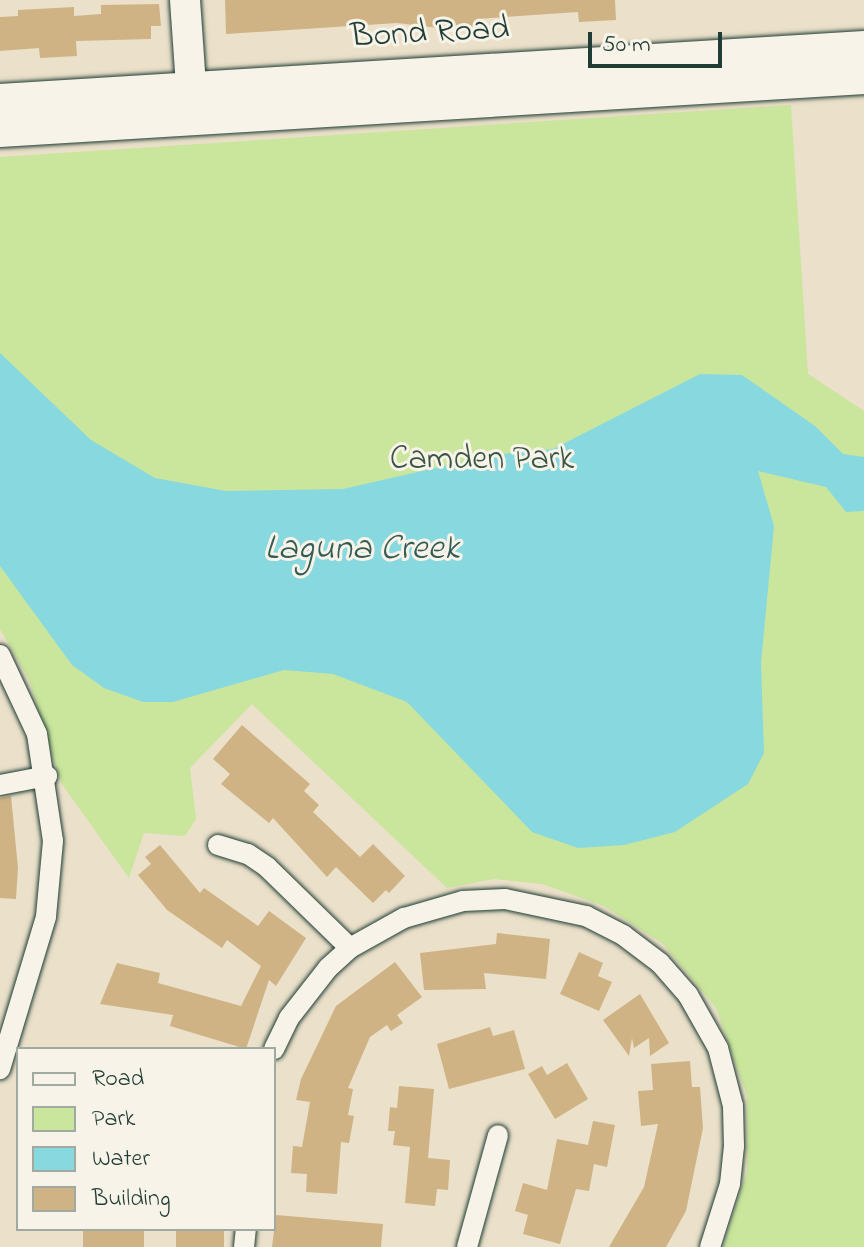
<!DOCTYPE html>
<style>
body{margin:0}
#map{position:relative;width:864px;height:1247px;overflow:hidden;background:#ebe0ca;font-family:"Indie Flower",sans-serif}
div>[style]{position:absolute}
.green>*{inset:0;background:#cae59c}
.water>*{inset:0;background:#88d9df}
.building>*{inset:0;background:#cfb384;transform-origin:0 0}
.roads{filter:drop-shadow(0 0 2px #1f3d34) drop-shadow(0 0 2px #1f3d34)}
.street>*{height:20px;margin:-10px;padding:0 10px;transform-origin:10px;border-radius:10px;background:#f7f3e8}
.secondary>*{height:30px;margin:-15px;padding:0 15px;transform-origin:15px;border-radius:15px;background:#f7f3e8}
.primary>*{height:32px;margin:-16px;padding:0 16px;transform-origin:16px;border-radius:16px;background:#f7f3e8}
span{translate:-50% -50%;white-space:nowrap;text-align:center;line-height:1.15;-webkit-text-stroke:6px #f7f3e8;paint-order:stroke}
.street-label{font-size:34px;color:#1f3d34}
.park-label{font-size:34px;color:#395644}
.water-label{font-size:36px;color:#345c56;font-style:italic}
.legend{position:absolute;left:16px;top:1047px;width:260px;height:184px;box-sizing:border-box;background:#f7f3e8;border:2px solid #a1aaa0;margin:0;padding:10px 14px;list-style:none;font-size:24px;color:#1f3d34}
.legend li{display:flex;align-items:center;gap:16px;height:40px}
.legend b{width:40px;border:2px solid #a1aaa0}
.scale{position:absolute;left:588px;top:32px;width:134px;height:36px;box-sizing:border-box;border:4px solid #1f3d34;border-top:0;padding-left:10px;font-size:24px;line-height:28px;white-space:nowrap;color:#1f3d34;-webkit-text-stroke:6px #f7f3e8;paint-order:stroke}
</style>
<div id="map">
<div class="green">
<div style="clip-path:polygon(791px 105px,808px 374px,864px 411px,864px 1247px,723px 1247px,747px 1171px,747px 1096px,716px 1008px,663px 944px,604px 906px,542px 884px,494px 879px,447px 888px,252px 704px,190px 768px,196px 819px,185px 836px,144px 833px,129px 878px,61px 783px,29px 680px,0 629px,0 157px)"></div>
</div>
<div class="water">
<div style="clip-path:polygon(0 353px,91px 440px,155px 478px,226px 491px,343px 489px,492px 455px,553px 449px,700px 374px,742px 375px,815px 426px,843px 454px,864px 457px,864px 511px,846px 512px,826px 487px,758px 471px,774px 526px,761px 663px,764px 753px,748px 784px,675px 832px,624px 845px,578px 848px,532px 832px,407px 702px,333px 674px,284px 670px,173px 702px,143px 702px,104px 688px,72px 665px,0 566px)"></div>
</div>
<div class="building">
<div style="clip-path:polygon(225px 0,615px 0,616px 20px,579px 22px,578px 12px,477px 19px,477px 26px,439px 28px,397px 23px,226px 34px)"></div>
<div style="clip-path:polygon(159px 4px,161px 26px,151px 26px,151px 39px,76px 41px,77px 56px,40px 58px,39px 48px,0 51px,0 17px,18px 16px,18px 10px,74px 7px,74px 16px,101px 14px,101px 5px)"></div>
<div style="clip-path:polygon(242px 725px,310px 784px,304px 791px,319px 805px,313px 812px,360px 857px,373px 844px,405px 876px,389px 893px,386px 890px,373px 903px,336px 867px,327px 877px,273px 818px,269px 823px,221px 784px,230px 774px,213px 759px)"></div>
<div style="clip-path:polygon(11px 796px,18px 868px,16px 899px,0 898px,0 798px)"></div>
<div style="clip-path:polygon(160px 845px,200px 893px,204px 888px,258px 926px,269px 911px,306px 938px,276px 986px,269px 980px,246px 1049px,170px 1026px,173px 1015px,100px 1004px,117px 963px,160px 973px,158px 983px,241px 1006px,261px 966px,227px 940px,222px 948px,167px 910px,138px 875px,151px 864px,145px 857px)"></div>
<div style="clip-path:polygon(497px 933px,550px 939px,546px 979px,484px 973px,486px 989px,424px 990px,420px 953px,496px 944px)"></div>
<div style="clip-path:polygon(579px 952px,603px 963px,598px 976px,612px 982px,599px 1011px,560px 994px)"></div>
<div style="clip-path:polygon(395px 962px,422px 997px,397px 1015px,403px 1023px,391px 1031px,387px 1025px,370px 1037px,348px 1088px,353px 1089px,348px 1115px,354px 1116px,349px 1143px,341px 1142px,337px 1194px,306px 1192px,307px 1174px,291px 1173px,293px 1146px,302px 1147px,310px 1102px,296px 1100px,301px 1079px,336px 1006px)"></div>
<div style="clip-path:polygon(640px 994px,669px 1043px,650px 1056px,649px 1038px,634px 1048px,632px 1038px,629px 1056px,603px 1020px)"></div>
<div style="clip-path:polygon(490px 1027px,493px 1036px,514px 1030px,525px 1069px,449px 1089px,437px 1044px)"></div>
<div style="clip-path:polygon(690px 1061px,692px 1087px,700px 1087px,703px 1128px,686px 1211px,666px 1247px,609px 1247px,644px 1187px,658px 1124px,641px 1126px,638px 1091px,653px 1090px,651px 1064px)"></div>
<div style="clip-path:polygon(567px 1063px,588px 1099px,555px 1119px,528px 1074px,542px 1066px,547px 1075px)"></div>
<div style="clip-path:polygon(399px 1086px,434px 1089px,428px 1158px,450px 1160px,448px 1190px,437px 1189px,435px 1206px,405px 1203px,410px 1147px,393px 1145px,395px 1131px,388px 1131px,390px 1107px,397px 1108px)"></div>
<div style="clip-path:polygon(593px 1121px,615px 1125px,607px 1167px,594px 1164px,589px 1191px,576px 1189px,560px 1244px,523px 1234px,528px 1215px,515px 1211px,523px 1183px,547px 1190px,557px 1139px,588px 1145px)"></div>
<div style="clip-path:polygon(276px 1215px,383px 1224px,381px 1247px,272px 1247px)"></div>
<div style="left:83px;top:1229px;width:61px;height:18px"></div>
<div style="left:176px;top:1229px;width:48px;height:18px"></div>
</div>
<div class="roads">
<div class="street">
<div style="left:0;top:655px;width:87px;rotate:64.9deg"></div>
<div style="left:37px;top:734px;width:108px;rotate:81.5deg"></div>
<div style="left:53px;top:841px;width:76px;rotate:95.3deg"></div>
<div style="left:46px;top:917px;width:159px;rotate:106.8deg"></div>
<div style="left:0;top:785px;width:48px;rotate:-10.8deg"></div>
<div style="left:218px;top:845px;width:31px;rotate:17deg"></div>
<div style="left:248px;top:854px;width:23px;rotate:34deg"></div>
<div style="left:267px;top:867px;width:116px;rotate:44.3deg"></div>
<div style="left:274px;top:1049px;width:34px;rotate:-64deg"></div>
<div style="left:289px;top:1018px;width:63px;rotate:-52deg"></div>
<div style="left:328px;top:968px;width:30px;rotate:-42deg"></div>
<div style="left:350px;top:948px;width:62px;rotate:-29.1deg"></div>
<div style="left:404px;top:918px;width:61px;rotate:-16.1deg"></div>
<div style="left:463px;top:901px;width:42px;rotate:-2.7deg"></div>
<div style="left:505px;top:899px;width:83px;rotate:11.9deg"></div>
<div style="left:586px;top:916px;width:42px;rotate:27.2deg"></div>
<div style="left:623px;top:935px;width:46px;rotate:37.1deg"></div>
<div style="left:660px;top:963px;width:43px;rotate:48.8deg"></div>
<div style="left:688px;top:995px;width:61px;rotate:60.5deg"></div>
<div style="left:718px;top:1048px;width:60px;rotate:75.5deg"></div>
<div style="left:733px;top:1106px;width:40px;rotate:88.6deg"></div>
<div style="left:734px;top:1146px;width:38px;rotate:96deg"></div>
<div style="left:730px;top:1184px;width:66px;rotate:107.6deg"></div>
<div style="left:244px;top:1247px;width:18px;rotate:-84deg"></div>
<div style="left:467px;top:1247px;width:116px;rotate:-74.5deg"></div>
</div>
<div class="secondary">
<div style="left:185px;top:0;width:114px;rotate:86deg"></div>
</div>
<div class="primary">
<div style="left:0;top:100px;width:866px;rotate:-3.51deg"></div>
<div style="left:0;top:131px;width:866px;rotate:-3.51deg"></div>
</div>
</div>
<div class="street-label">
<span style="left:430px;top:34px;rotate:-3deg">Bond Road</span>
</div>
<div class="park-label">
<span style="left:482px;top:461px">Camden Park</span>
</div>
<div class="water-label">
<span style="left:362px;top:550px">Laguna Creek</span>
</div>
<ul class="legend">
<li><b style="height:10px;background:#f7f3e8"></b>Road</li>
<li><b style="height:22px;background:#cae59c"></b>Park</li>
<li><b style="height:22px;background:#88d9df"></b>Water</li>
<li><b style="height:22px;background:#cfb384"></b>Building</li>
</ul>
<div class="scale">50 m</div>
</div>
